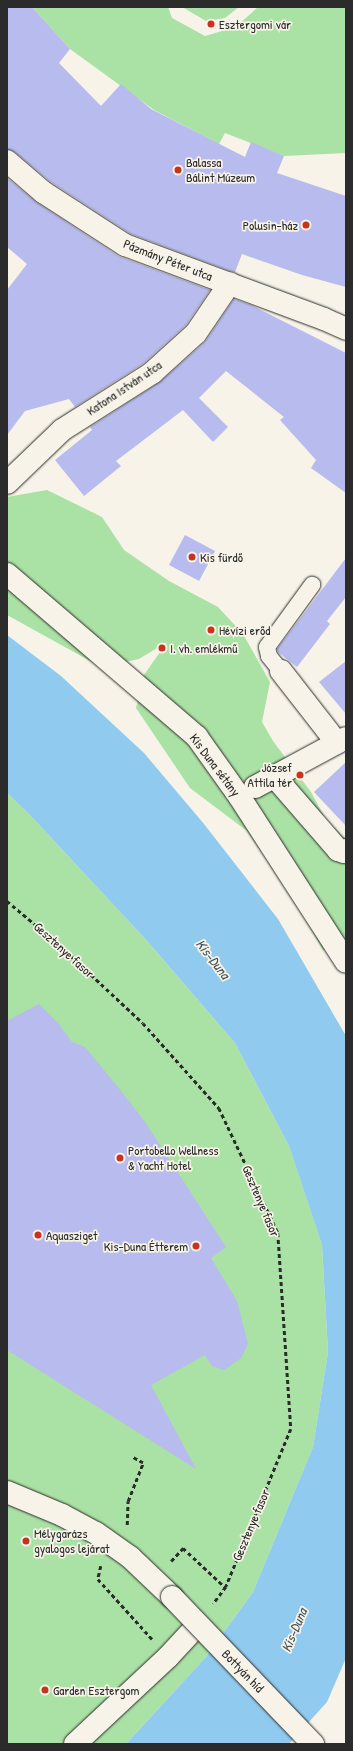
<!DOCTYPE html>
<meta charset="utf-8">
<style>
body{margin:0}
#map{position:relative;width:353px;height:1751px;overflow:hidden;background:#f7f3e8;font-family:"Patrick Hand",sans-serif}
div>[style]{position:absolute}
.green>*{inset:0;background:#aae1a4}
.water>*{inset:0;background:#90caef}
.building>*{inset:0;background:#b7bbed;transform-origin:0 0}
.path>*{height:2.5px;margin-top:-1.25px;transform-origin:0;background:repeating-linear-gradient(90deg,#2b2b2b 0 4px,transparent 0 7px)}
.roads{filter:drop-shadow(0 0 1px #2b2b2b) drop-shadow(0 0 1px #2b2b2b)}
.lane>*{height:16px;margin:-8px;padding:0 8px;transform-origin:8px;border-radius:8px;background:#f7f3e8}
.street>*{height:22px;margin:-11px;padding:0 11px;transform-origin:11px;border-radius:11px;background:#f7f3e8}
.secondary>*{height:22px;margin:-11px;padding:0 11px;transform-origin:11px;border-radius:11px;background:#f7f3e8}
.bridges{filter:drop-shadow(0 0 1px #2b2b2b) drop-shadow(0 0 1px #2b2b2b)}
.secondary-bridge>*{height:22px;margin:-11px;padding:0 11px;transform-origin:11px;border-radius:11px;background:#f7f3e8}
.dots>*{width:11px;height:11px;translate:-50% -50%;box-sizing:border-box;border:2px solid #f7f3e8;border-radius:50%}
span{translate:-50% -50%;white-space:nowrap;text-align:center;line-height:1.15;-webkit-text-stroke:3.5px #f7f3e8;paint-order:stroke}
.poi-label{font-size:13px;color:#2b2b2b}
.left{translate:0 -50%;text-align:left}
.right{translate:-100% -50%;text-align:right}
.street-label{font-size:13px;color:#2b2b2b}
.water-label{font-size:14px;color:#44535c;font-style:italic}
.frame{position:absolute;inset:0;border:8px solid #2b2b2b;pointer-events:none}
</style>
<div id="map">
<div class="green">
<div style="clip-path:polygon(32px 7px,168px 7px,172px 18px,205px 36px,236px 27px,258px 7px,346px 7px,346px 153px,284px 156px,225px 133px,219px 144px,154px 110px,70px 49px)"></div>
<div style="clip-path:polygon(182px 7px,239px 7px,225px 18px,206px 21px)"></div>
<div style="clip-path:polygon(47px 490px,102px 517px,124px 550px,169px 581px,218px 607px,243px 634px,270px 682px,262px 722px,273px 741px,311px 792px,326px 820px,346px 839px,346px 950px,323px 950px,295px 901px,247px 831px,190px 788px,136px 708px,144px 675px,167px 642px,139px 659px,101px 667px,7px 615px,7px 497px)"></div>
<div style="clip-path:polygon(7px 793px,30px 815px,148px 942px,235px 1043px,289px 1146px,322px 1245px,328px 1352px,313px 1447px,253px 1592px,206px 1657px,126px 1744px,7px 1744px)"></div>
</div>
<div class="water">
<div style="clip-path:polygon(7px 635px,61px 676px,144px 753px,204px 824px,278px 919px,346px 1036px,346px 1658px,327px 1702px,289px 1744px,126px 1744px,206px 1657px,253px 1592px,313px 1447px,328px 1352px,322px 1245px,289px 1146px,235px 1043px,148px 942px,30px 815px,7px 793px)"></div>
</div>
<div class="building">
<div style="clip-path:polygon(7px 7px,32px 7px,70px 49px,59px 63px,101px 106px,121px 84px,151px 109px,245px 157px,251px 142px,284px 156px,277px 173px,346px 196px,346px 287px,302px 275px,242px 254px,235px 272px,230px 271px,131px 234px,51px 182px,15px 152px,7px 149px)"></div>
<div style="clip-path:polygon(7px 178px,36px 202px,118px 256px,210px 290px,186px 325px,144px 363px,75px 407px,69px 399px,25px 411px,7px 435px,7px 290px,27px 264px,7px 247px)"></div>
<div style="clip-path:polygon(234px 299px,251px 305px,346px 353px,346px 493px,311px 468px,316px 460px,280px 420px,284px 417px,226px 371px,199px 398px,228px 427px,213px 442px,183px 410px,116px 461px,121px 466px,84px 496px,55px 460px,92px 430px,90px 427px,160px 382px,205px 342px)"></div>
<div style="left:185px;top:535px;width:34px;height:34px;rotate:28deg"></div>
<div style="clip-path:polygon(346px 558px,346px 597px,327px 621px,330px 624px,297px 667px,278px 652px,277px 649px)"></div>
<div style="clip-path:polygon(346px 661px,346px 714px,319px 682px)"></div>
<div style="clip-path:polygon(346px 762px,346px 826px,314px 792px)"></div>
<div style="clip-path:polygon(39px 1004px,58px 1023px,72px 1042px,85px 1047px,121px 1091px,145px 1122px,226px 1247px,211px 1258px,237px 1301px,248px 1344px,241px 1358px,224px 1370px,212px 1366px,205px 1355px,151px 1385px,196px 1469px,7px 1350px,7px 1021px)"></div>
</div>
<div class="path">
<div style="left:215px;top:7px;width:1px"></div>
<div style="left:7px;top:901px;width:62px;rotate:39.8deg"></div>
<div style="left:55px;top:941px;width:120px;rotate:43deg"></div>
<div style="left:143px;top:1023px;width:114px;rotate:48.2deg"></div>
<div style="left:219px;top:1108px;width:138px;rotate:64.7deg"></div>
<div style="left:278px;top:1233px;width:196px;rotate:86.2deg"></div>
<div style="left:291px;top:1429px;width:171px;rotate:112.4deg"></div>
<div style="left:226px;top:1587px;width:21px;rotate:127deg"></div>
<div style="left:127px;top:1525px;width:24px;rotate:-88deg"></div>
<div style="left:128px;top:1501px;width:41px;rotate:-68.5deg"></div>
<div style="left:143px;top:1463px;width:13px;rotate:-151deg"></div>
<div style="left:171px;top:1561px;width:18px;rotate:-47deg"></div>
<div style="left:183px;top:1548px;width:57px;rotate:42.9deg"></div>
<div style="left:101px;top:1566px;width:13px;rotate:103deg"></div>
<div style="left:98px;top:1579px;width:81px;rotate:48deg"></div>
</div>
<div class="roads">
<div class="lane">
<div style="left:281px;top:671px;width:19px;rotate:-129deg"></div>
<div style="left:269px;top:656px;width:9px;rotate:-103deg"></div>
<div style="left:267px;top:647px;width:77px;rotate:-54deg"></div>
</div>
<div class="street">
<div style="left:7px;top:161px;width:48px;rotate:40.7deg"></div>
<div style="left:43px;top:192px;width:98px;rotate:32.9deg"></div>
<div style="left:125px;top:245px;width:212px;rotate:20.4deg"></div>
<div style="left:324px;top:319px;width:24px;rotate:24deg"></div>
<div style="left:7px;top:483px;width:76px;rotate:-43.9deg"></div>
<div style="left:62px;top:430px;width:107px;rotate:-32.3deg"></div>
<div style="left:152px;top:373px;width:59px;rotate:-42.3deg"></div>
<div style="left:196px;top:333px;width:60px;rotate:-55.8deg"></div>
<div style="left:7px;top:574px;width:250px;rotate:40.6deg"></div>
<div style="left:197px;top:737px;width:72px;rotate:54.6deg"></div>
<div style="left:239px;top:796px;width:197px;rotate:57.2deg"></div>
<div style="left:281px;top:671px;width:91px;rotate:52.1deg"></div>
<div style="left:274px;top:776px;width:98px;rotate:49.1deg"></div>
<div style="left:338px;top:850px;width:6px;rotate:18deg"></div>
<div style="left:344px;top:852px;width:3px;rotate:-45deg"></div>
<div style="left:255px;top:787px;width:103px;rotate:-28.3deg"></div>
<div style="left:75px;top:1744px;width:127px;rotate:-43.1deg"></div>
<div style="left:168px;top:1657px;width:33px;rotate:-47deg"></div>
</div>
<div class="secondary">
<div style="left:7px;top:1492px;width:60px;rotate:22.7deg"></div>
<div style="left:62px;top:1515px;width:38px;rotate:28deg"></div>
<div style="left:96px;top:1533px;width:42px;rotate:35.2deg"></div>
<div style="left:130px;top:1557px;width:58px;rotate:43.6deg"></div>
</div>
</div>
<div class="bridges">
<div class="secondary-bridge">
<div style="left:172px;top:1597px;width:204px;rotate:46.2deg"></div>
</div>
</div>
<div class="dots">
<div style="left:211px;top:24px;background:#c8321e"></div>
<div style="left:178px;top:170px;background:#c8321e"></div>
<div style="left:306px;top:225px;background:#c8321e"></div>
<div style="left:192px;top:557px;background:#c8321e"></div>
<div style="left:211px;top:630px;background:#c8321e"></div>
<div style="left:162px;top:648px;background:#c8321e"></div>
<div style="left:300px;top:775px;background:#c8321e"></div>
<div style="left:120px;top:1158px;background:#c8321e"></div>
<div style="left:38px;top:1235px;background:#c8321e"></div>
<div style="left:196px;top:1246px;background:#c8321e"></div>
<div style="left:26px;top:1541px;background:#c8321e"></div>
<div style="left:45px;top:1690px;background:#c8321e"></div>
</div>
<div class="poi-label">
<span class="left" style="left:219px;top:24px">Esztergomi vár</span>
<span class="left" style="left:186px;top:170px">Balassa<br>Bálint Múzeum</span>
<span class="right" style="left:298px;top:225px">Polusin-ház</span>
<span class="left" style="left:200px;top:557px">Kis fürdő</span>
<span class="left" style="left:219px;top:630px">Hévízi erőd</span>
<span class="left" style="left:170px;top:648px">I. vh. emlékmű</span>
<span class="right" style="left:292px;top:775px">József<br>Attila tér</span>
<span class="left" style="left:128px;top:1158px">Portobello Wellness<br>&amp; Yacht Hotel</span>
<span class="left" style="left:46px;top:1235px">Aquasziget</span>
<span class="right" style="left:188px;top:1246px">Kis-Duna Étterem</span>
<span class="left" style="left:34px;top:1541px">Mélygarázs<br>gyalogos lejárat</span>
<span class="left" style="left:53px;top:1690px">Garden Esztergom</span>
</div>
<div class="street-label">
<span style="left:168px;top:260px;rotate:21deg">Pázmány Péter utca</span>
<span style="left:124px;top:388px;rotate:-34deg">Katona István utca</span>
<span style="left:215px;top:765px;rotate:53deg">Kis Duna sétány</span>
<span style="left:64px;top:950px;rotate:42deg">Gesztenye fasor</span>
<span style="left:261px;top:1201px;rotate:67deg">Gesztenye fasor</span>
<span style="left:251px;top:1525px;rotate:-67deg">Gesztenye fasor</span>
<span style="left:243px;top:1671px;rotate:46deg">Bottyán híd</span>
</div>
<div class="water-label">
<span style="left:213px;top:959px;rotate:52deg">Kis-Duna</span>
<span style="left:294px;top:1630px;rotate:-67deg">Kis-Duna</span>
</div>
<div class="frame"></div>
</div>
